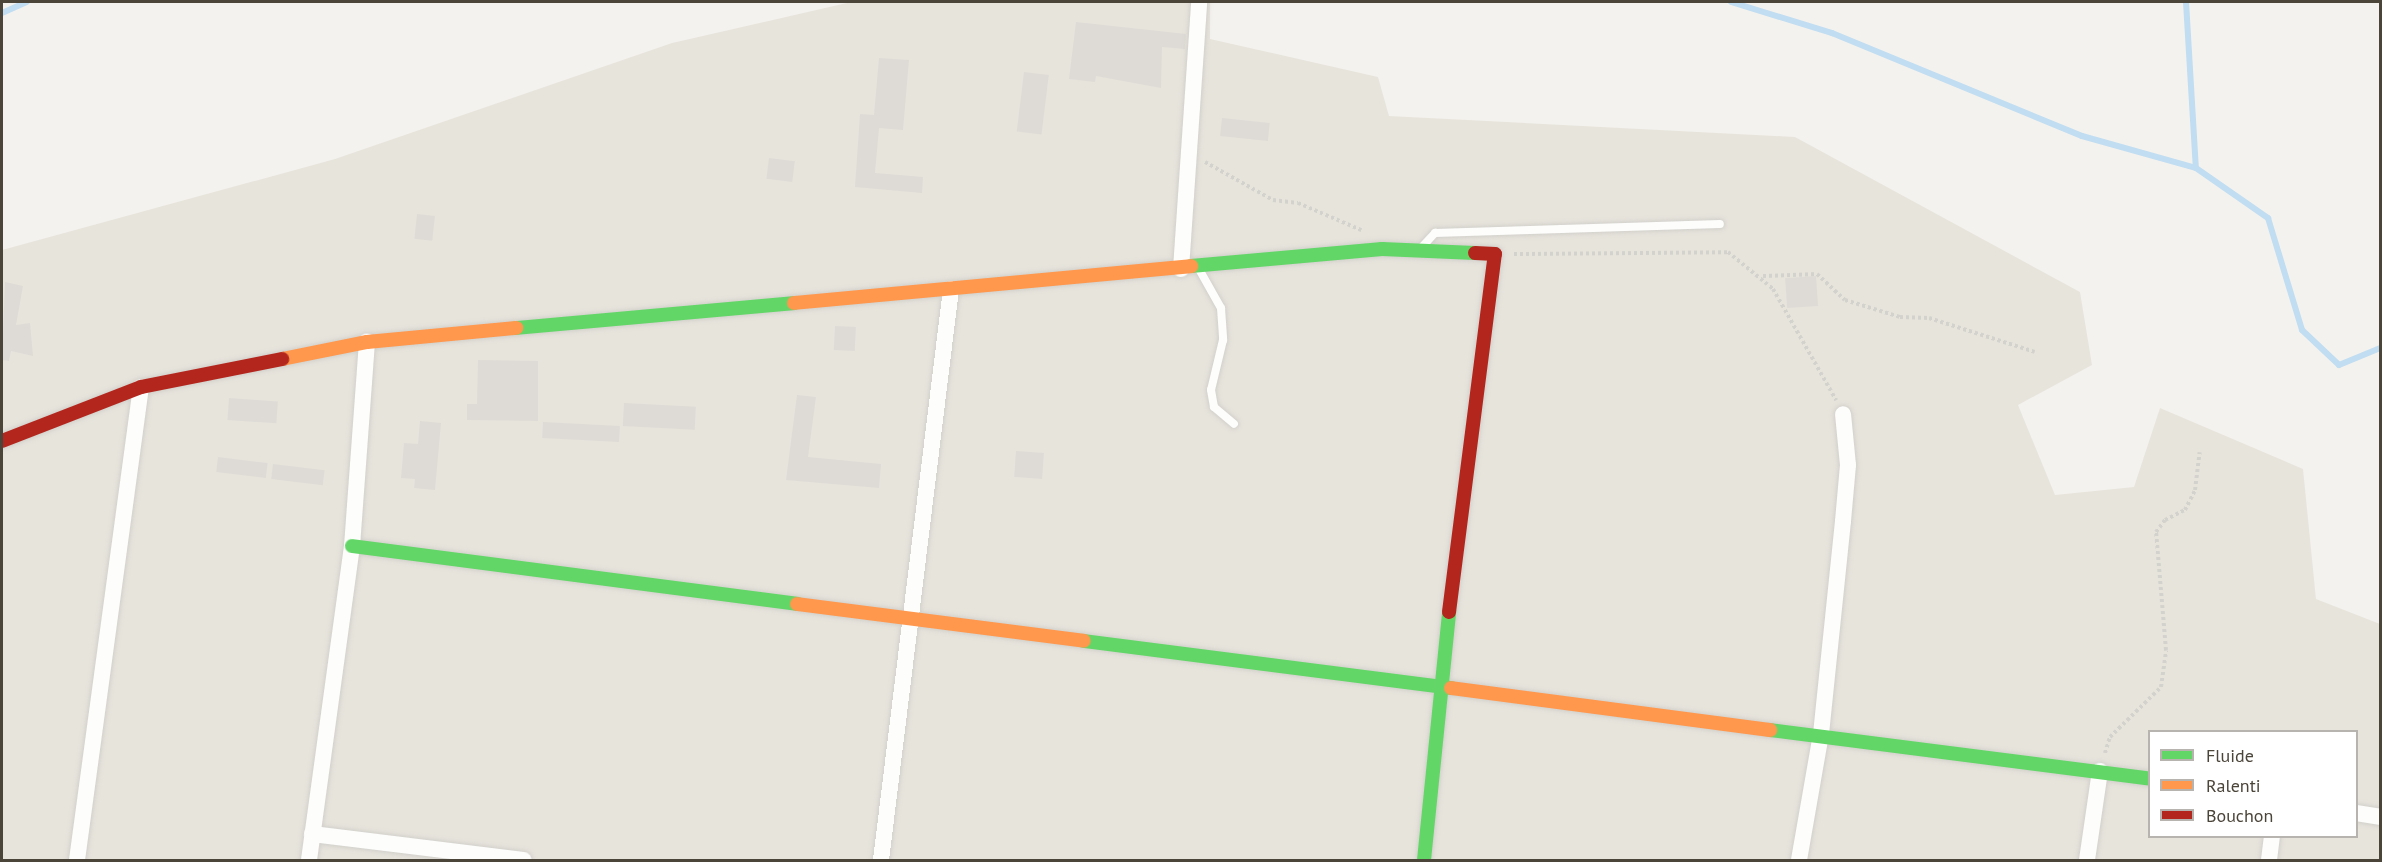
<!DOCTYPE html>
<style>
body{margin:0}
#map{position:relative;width:2382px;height:862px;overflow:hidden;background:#f4f2ee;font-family:"PT Sans",sans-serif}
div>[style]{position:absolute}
.residential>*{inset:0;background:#e7e4dc}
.stream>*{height:6px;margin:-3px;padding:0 3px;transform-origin:3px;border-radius:3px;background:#c0ddf1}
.building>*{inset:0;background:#dedbd6;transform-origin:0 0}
.path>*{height:4px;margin-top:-2px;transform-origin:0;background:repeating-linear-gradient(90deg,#d3d2cc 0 3px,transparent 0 6px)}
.roads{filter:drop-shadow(0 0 2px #d2d0cb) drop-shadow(0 0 2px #d2d0cb)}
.lane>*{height:8px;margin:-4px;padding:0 4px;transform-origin:4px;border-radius:4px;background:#fdfdfc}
.street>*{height:16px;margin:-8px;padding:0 8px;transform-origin:8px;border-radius:8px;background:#fdfdfc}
.fast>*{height:14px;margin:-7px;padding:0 7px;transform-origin:7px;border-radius:7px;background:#63d668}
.slow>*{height:14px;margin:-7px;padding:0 7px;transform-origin:7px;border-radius:7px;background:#ff974d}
.jam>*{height:14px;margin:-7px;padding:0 7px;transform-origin:7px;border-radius:7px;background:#b3261e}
span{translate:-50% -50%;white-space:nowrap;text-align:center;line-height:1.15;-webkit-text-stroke:4.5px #fff;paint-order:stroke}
.frame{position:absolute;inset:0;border:3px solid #4b4439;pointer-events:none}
.legend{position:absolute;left:2148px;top:730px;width:210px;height:108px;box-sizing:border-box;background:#fff;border:2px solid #b7b4b0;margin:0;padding:8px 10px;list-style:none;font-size:18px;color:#4b4439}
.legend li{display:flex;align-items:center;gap:12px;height:30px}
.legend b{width:30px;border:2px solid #b7b4b0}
</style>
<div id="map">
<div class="residential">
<div style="clip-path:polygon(evenodd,851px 2px,1210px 2px,1210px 39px,1378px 77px,1389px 116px,1795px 137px,2080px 292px,2092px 365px,2018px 405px,2055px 495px,2134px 487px,2160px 408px,2303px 469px,2316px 599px,2380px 624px,2380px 860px,2px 860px,2px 250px,335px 159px,672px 43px,851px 2px,2150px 732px,2356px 732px,2356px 836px,2150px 836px,2150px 732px)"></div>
</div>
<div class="stream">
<div style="left:1731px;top:2px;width:106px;rotate:17.1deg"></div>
<div style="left:1832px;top:33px;width:270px;rotate:22.4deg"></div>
<div style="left:2082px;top:136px;width:118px;rotate:15.7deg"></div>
<div style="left:2196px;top:168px;width:88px;rotate:34.8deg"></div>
<div style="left:2268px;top:218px;width:117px;rotate:73.1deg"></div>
<div style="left:2302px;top:330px;width:51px;rotate:43.4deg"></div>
<div style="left:2339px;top:365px;width:44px;rotate:-22.5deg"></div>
<div style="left:2186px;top:2px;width:166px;rotate:86.6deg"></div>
<div style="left:2px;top:13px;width:27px;rotate:-24deg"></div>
</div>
<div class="building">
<div style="clip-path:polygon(1076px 22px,1186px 34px,1185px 49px,1162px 47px,1161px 88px,1096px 76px,1095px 82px,1069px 79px)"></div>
<div style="clip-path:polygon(879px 58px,909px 60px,903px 130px,879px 128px,875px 173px,923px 177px,922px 193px,855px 187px,860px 114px,874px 115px)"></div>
<div style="left:1024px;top:72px;width:25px;height:60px;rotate:7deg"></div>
<div style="left:1222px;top:118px;width:48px;height:18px;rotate:6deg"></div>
<div style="left:769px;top:158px;width:26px;height:21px;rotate:7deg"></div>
<div style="left:417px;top:214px;width:18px;height:25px;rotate:6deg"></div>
<div style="left:1816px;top:276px;width:30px;height:31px;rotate:86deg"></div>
<div style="clip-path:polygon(5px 282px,23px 286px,16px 325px,30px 323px,33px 356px,11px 351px,9px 361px,2px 360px)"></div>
<div style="left:835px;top:326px;width:21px;height:24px;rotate:3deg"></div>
<div style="clip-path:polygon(478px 360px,538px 361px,538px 421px,467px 420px,467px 404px,477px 404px)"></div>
<div style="clip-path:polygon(797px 395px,816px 397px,808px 457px,881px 464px,879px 488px,786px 480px)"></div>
<div style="left:229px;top:398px;width:49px;height:22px;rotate:4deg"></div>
<div style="left:624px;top:403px;width:72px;height:23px;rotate:3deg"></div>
<div style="clip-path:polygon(420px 421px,441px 423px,435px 490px,414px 488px,415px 479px,401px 478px,404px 443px,418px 444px)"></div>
<div style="left:543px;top:422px;width:77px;height:16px;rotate:3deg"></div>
<div style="left:1016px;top:451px;width:28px;height:26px;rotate:4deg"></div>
<div style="left:218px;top:457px;width:50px;height:15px;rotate:7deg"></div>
<div style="left:273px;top:464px;width:52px;height:15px;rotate:7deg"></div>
</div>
<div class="path">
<div style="left:1205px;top:162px;width:78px;rotate:29.2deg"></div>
<div style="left:1273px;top:200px;width:25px;rotate:7deg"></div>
<div style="left:1298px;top:203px;width:69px;rotate:23.2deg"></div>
<div style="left:1514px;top:254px;width:214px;rotate:-0.5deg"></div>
<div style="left:1728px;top:252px;width:58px;rotate:39.4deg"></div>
<div style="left:1773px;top:289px;width:128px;rotate:60.4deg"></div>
<div style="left:1763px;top:276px;width:54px;rotate:-2.1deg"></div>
<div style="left:1817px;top:274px;width:38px;rotate:43deg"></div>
<div style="left:1845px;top:300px;width:58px;rotate:17.2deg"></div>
<div style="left:1900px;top:317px;width:29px;rotate:2deg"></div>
<div style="left:1929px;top:318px;width:111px;rotate:17.8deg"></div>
<div style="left:2105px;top:753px;width:17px;rotate:-73deg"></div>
<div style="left:2110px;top:737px;width:71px;rotate:-44.4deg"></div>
<div style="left:2161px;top:687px;width:37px;rotate:-82deg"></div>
<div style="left:2166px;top:650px;width:118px;rotate:-94.8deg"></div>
<div style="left:2156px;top:532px;width:15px;rotate:-53deg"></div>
<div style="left:2165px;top:520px;width:22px;rotate:-27deg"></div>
<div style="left:2185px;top:510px;width:22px;rotate:-63deg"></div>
<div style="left:2195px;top:490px;width:38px;rotate:-83deg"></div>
</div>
<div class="roads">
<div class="lane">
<div style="left:1421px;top:248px;width:21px;rotate:-47deg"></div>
<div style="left:1435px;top:233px;width:285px;rotate:-1.8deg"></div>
<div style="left:1199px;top:269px;width:45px;rotate:60.6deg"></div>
<div style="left:1221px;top:308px;width:32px;rotate:86deg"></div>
<div style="left:1223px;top:340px;width:51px;rotate:103.5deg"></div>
<div style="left:1211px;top:390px;width:17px;rotate:80deg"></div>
<div style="left:1214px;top:407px;width:26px;rotate:40deg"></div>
</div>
<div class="street">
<div style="left:1181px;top:269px;width:268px;rotate:-86.1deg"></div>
<div style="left:2356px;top:813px;width:24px;rotate:9deg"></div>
<div style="left:312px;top:834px;width:213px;rotate:7deg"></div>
<div style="left:77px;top:860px;width:477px;rotate:-82.3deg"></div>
<div style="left:309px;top:860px;width:317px;rotate:-82.2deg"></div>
<div style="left:352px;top:546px;width:205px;rotate:-85.8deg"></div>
<div style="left:881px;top:860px;width:575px;rotate:-83.01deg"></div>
<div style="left:1799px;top:860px;width:128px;rotate:-80.1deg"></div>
<div style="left:1821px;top:734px;width:214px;rotate:-84.1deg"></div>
<div style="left:1843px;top:521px;width:56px;rotate:-84.9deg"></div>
<div style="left:1848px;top:465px;width:51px;rotate:-95.6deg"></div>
<div style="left:2087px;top:860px;width:90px;rotate:-81.7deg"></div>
<div style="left:2269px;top:860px;width:24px;rotate:-83deg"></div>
</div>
<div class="fast">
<div style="left:1191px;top:266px;width:192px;rotate:-5.1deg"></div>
<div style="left:1382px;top:249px;width:93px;rotate:2.5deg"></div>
<div style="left:516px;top:328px;width:279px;rotate:-5.1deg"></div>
<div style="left:352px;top:546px;width:449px;rotate:7.4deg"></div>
<div style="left:1084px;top:641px;width:370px;rotate:7.3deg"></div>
<div style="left:1770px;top:730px;width:383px;rotate:7.3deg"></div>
<div style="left:1424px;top:860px;width:249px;rotate:-84.2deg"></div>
</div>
<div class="slow">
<div style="left:794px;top:303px;width:399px;rotate:-5.3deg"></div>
<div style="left:282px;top:359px;width:87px;rotate:-11.3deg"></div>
<div style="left:367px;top:342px;width:150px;rotate:-5.4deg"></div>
<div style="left:797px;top:604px;width:289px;rotate:7.3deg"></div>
<div style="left:1451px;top:688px;width:322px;rotate:7.5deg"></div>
</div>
<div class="jam">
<div style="left:2px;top:441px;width:149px;rotate:-21.2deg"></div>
<div style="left:141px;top:387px;width:144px;rotate:-11.2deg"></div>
<div style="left:1449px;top:612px;width:361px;rotate:-82.7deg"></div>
<div style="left:1495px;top:254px;width:20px;rotate:-177deg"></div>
</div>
</div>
<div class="frame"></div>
<ul class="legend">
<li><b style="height:8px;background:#63d668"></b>Fluide</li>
<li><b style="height:8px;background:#ff974d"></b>Ralenti</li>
<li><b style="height:8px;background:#b3261e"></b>Bouchon</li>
</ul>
</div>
